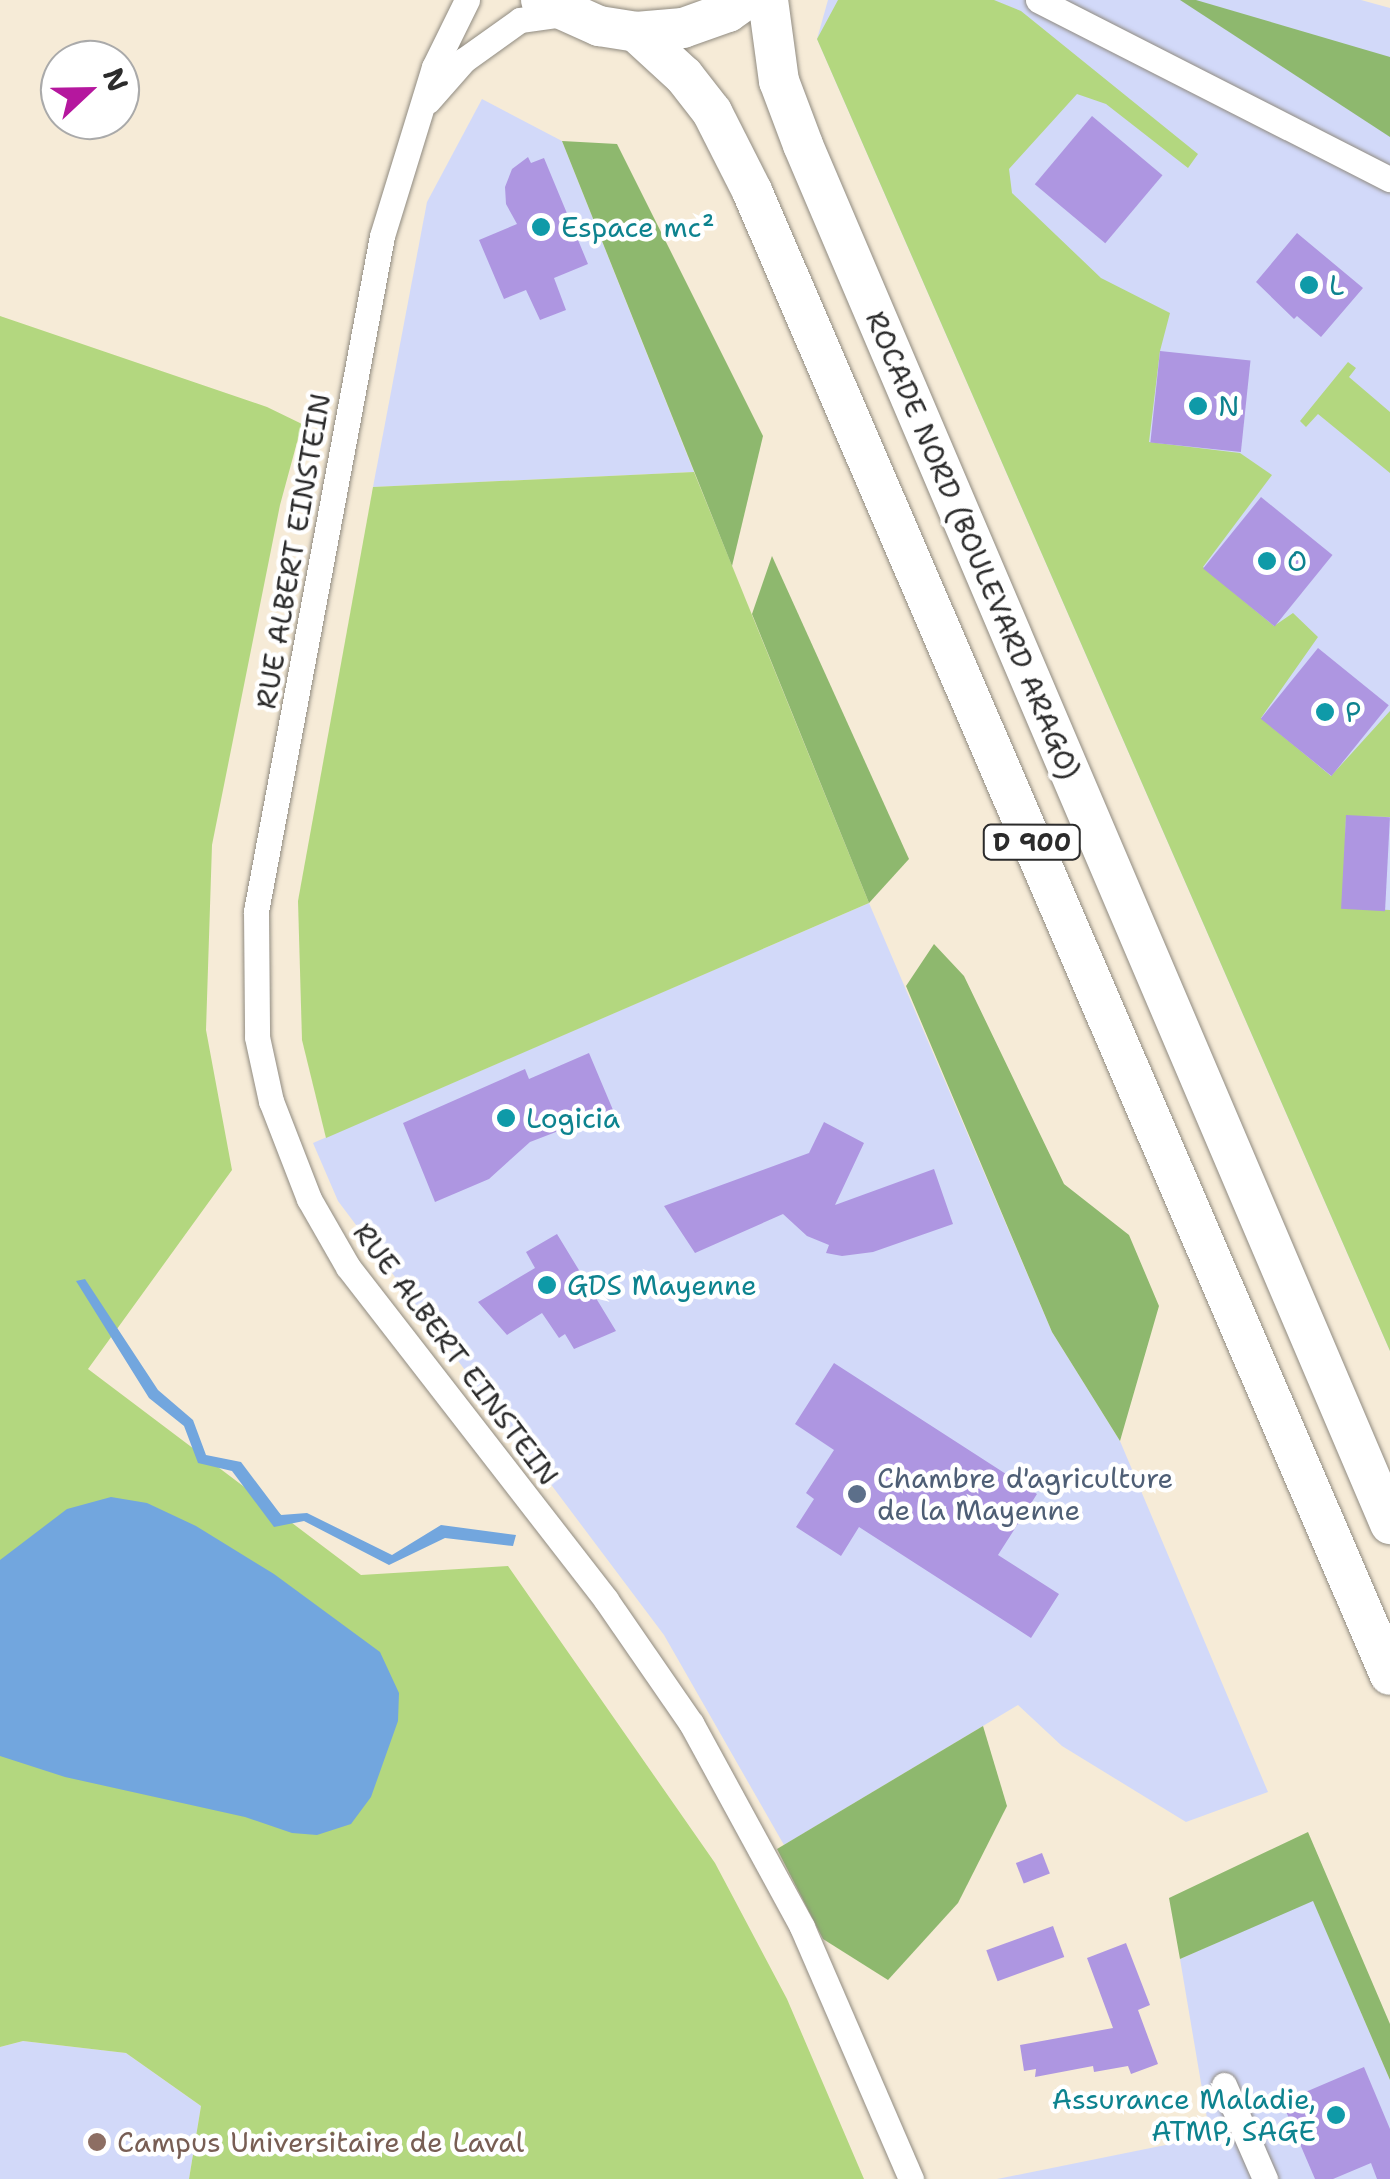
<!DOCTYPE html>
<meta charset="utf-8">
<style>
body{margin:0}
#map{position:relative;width:1390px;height:2179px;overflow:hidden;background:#f6ebd7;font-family:"Shantell Sans",sans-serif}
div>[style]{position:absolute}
.built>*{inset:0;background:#d2d9f9}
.green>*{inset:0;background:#b3d77f}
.forest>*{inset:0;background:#8eb86e}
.water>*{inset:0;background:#72a6de}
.building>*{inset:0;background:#ae96e1;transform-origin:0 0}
.roads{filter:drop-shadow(0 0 2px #908b81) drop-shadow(0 0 2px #908b81)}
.street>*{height:25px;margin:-12.5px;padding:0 12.5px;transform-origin:12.5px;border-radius:12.5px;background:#fff}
.primary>*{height:40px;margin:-20px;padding:0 20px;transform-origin:20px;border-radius:20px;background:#fff}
.dots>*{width:28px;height:28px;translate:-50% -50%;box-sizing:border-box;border:5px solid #fff;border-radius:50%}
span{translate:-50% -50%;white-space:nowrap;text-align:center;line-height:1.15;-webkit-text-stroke:9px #fff;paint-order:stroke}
.shield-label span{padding:2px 8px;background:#fff;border:2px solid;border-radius:8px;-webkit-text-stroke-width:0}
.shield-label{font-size:25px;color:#2b2b2b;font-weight:700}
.culture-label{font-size:28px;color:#0d838f}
.left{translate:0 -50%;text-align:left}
.right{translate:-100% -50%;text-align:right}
.street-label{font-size:28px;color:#2b2b2b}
.service-label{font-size:28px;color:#4e5e75}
.education-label{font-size:28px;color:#785e54}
.north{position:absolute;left:40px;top:40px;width:100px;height:100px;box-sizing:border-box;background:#fff;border:2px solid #aaa;border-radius:50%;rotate:68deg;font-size:28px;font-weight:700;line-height:40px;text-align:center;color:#2b2b2b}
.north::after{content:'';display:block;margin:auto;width:35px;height:45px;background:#b5179e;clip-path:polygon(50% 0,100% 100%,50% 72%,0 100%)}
</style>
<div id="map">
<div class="built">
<div style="clip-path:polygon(828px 0,1361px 0,1390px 8px,1390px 1351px,817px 39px)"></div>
<div style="clip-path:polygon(482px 99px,562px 141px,694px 472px,373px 487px,427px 202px)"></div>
<div style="clip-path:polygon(869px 903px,1052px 1332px,1120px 1441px,1268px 1792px,1186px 1822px,1062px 1746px,1018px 1705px,784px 1845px,664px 1635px,338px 1201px,313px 1143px)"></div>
<div style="clip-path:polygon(1313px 1900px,1390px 2080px,1390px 2179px,997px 2179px,1210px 2136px,1180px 1959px)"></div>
<div style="clip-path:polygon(23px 2041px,126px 2053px,201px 2106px,189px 2179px,0 2179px,0 2047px)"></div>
</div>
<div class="green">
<div style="clip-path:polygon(838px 0,994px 0,1021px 11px,1198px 154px,1188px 168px,1106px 104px,1077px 94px,1009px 169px,1012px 193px,1101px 278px,1170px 313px,1160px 351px,1149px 442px,1240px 453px,1272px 475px,1203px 567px,1274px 626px,1293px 613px,1318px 637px,1261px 718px,1331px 776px,1390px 711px,1390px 817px,1346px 816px,1343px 908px,1390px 910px,1390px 1351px,817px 39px)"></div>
<div style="clip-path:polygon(0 316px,267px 407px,302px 424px,280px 505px,212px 845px,206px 1030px,232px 1170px,88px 1369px,361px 1575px,508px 1566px,715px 1863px,787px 1999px,864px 2179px,189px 2179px,201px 2106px,126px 2053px,23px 2041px,0 2047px)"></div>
<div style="clip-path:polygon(1348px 362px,1356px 368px,1349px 377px,1390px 412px,1390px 473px,1318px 414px,1306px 427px,1300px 421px)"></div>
<div style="clip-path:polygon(694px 472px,869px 903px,326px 1138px,302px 1040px,298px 901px,373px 487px)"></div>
</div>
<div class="forest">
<div style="clip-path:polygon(1180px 0,1196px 0,1390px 57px,1390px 137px)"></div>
<div style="clip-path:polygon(562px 141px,617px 144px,763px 436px,732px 566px)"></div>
<div style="clip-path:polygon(772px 556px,909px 859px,869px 903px,752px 614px)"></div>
<div style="clip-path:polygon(934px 944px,964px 976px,1064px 1184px,1129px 1235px,1159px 1306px,1120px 1441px,1052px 1332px,906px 986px)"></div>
<div style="clip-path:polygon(983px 1726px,1007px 1806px,958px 1903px,888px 1980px,823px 1939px,777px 1849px)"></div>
<div style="clip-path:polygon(1308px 1832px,1390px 2024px,1390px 2080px,1313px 1901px,1180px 1959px,1169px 1898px)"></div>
</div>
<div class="water">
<div style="clip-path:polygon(85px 1279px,158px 1390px,193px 1420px,206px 1455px,241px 1462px,281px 1515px,307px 1513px,392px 1555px,441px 1525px,516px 1535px,513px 1546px,445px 1538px,389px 1565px,304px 1521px,274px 1527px,232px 1471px,198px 1463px,184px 1426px,149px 1398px,76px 1281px)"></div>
<div style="clip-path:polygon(111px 1497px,147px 1503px,196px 1526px,274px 1574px,380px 1652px,399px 1693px,398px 1721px,371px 1797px,351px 1824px,317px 1835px,292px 1833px,245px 1817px,65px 1777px,0 1756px,0 1560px,67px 1509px)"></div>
</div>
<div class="building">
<div style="left:1092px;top:116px;width:92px;height:89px;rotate:40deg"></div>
<div style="clip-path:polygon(528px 157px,531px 163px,544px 158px,588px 264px,554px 278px,566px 310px,540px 320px,526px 290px,504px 299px,479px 240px,517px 224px,506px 204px,505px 187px,512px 169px)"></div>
<div style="clip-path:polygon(1297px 233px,1363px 288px,1321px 337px,1297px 316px,1294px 319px,1256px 282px)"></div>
<div style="left:1160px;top:351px;width:91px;height:92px;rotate:6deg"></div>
<div style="left:1261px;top:497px;width:92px;height:92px;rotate:39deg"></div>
<div style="left:1318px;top:648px;width:91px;height:91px;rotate:39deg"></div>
<div style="left:1346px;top:815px;width:44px;height:94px;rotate:3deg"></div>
<div style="clip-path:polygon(589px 1053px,613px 1110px,530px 1142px,489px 1179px,435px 1202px,403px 1123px,525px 1069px,529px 1079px)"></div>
<div style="clip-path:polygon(824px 1122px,864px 1143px,835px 1205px,934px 1169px,953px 1224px,873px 1252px,842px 1256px,826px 1253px,829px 1245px,807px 1236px,783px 1214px,695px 1253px,664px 1206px,809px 1153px)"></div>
<div style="clip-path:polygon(557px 1234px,616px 1331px,574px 1349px,565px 1334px,559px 1338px,542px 1313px,507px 1335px,478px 1302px,535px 1268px,526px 1252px)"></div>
<div style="clip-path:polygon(834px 1363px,1037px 1494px,998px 1555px,1059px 1594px,1031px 1638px,859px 1527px,841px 1556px,796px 1527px,814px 1499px,806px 1493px,834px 1450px,795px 1424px)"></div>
<div style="left:1042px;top:1853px;width:22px;height:28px;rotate:69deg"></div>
<div style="left:1053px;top:1926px;width:33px;height:71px;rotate:70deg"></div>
<div style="clip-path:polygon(1126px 1943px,1150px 2005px,1138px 2010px,1158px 2064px,1131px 2074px,1128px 2066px,1094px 2072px,1093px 2066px,1035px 2077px,1036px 2069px,1024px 2071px,1020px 2045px,1113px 2028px,1087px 1958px)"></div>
<div style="clip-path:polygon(1364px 2067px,1390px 2129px,1390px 2179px,1377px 2179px,1371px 2163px,1333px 2179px,1315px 2179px,1282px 2102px)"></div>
</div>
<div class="roads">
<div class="street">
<div style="left:467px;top:0;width:75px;rotate:116.2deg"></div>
<div style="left:434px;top:67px;width:177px;rotate:107.1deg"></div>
<div style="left:382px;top:236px;width:687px;rotate:100.57deg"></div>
<div style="left:256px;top:911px;width:126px;rotate:89.5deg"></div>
<div style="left:257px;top:1037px;width:66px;rotate:77.7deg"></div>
<div style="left:271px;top:1101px;width:105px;rotate:68.8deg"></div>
<div style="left:309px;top:1199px;width:78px;rotate:60.2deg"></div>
<div style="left:348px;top:1267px;width:421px;rotate:52.2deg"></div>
<div style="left:606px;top:1600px;width:150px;rotate:55.4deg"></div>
<div style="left:691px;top:1723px;width:232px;rotate:61.4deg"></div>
<div style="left:802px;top:1927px;width:275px;rotate:66.6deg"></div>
<div style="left:1038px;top:0;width:395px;rotate:27deg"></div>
<div style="left:428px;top:101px;width:55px;rotate:-48.7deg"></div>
<div style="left:464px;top:60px;width:69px;rotate:-35.5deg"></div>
<div style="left:520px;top:20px;width:43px;rotate:-7.9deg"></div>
<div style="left:1224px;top:2085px;width:103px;rotate:66.4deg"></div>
</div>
<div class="primary">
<div style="left:541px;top:0;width:64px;rotate:24.1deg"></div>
<div style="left:599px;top:26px;width:37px;rotate:9deg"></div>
<div style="left:636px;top:32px;width:47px;rotate:-4.9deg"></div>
<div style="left:683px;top:28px;width:48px;rotate:-19.6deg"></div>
<div style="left:728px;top:12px;width:21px;rotate:-35deg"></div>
<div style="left:768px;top:0;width:82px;rotate:82.3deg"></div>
<div style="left:779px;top:81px;width:68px;rotate:69.4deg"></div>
<div style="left:803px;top:145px;width:1499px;rotate:66.94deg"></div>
<div style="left:636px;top:32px;width:65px;rotate:42.5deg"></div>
<div style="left:684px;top:76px;width:46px;rotate:52.1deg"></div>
<div style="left:712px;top:112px;width:89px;rotate:63.1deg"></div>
<div style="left:752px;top:191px;width:1615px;rotate:66.74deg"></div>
</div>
</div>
<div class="dots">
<div style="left:541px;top:227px;background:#0f9aa8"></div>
<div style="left:1309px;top:285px;background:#0f9aa8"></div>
<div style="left:1198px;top:406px;background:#0f9aa8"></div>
<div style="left:1267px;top:561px;background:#0f9aa8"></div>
<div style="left:1325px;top:712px;background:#0f9aa8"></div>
<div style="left:506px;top:1118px;background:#0f9aa8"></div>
<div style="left:547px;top:1285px;background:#0f9aa8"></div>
<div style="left:857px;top:1494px;background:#5c6f8a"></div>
<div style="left:1336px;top:2115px;background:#0f9aa8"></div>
<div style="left:97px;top:2142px;background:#8d6e63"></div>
</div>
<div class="shield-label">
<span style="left:1032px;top:842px">D 900</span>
</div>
<div class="culture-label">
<span class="left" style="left:561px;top:227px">Espace mc²</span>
<span class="left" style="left:1329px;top:285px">L</span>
<span class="left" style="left:1218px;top:406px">N</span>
<span class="left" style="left:1287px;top:561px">O</span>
<span class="left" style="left:1345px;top:712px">P</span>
<span class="left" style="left:526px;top:1118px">Logicia</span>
<span class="left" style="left:567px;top:1285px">GDS Mayenne</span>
<span class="right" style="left:1316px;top:2115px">Assurance Maladie,<br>ATMP, SAGE</span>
</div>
<div class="street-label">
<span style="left:973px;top:545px;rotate:67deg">ROCADE NORD (BOULEVARD ARAGO)</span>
<span style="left:293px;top:551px;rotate:-80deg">RUE ALBERT EINSTEIN</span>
<span style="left:456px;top:1354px;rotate:53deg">RUE ALBERT EINSTEIN</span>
</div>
<div class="service-label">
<span class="left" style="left:877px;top:1494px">Chambre d'agriculture<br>de la Mayenne</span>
</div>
<div class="education-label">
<span class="left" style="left:117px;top:2142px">Campus Universitaire de Laval</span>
</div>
<div class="north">N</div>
</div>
